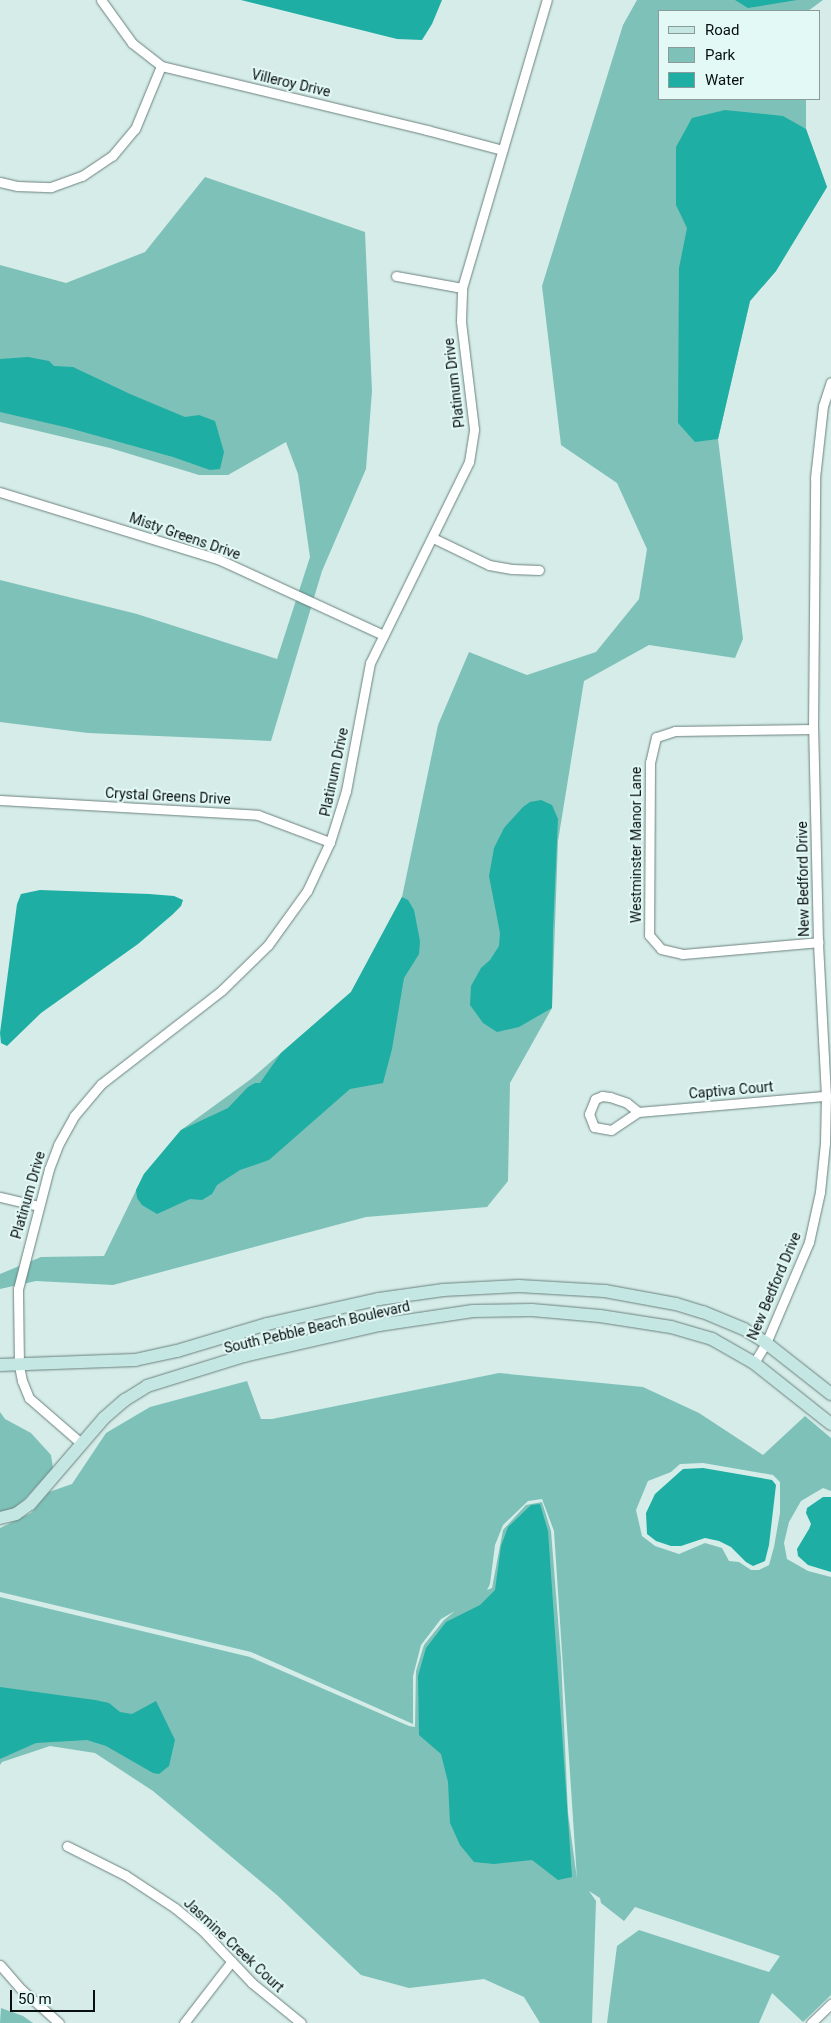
<!DOCTYPE html>
<style>
body{margin:0}
#map{position:relative;width:831px;height:2023px;overflow:hidden;background:#d5ece8;font-family:Roboto,sans-serif}
div>[style]{position:absolute}
.green>*{inset:0;background:#7ec1b9}
.water>*{inset:0;background:#1faea3}
.roads{filter:drop-shadow(0 0 1px #6c817e) drop-shadow(0 0 1px #6c817e)}
.street>*{height:9px;margin:-4.5px;padding:0 4.5px;transform-origin:4.5px;border-radius:4.5px;background:#fff}
.secondary>*{height:12px;margin:-6px;padding:0 6px;transform-origin:6px;border-radius:6px;background:#c4e7e3}
span{translate:-50% -50%;white-space:nowrap;text-align:center;line-height:1.15;-webkit-text-stroke:4px #e2f9f6;paint-order:stroke}
.street-label{font-size:14px;color:#080f0e}
.legend{position:absolute;left:658px;top:10px;width:162px;height:90px;box-sizing:border-box;background:#e2f9f6;border:1px solid #8b9b99;margin:0;padding:6px 9px;list-style:none;font-size:15px;color:#080f0e}
.legend li{display:flex;align-items:center;gap:10px;height:25px}
.legend b{width:25px;border:1px solid #8b9b99}
.scale{position:absolute;left:10px;top:1990px;width:85px;height:22px;box-sizing:border-box;border:2px solid #080f0e;border-top:0;padding-left:6px;font-size:15px;line-height:18px;white-space:nowrap;color:#080f0e;-webkit-text-stroke:4px #e2f9f6;paint-order:stroke}
</style>
<div id="map">
<div class="green">
<div style="clip-path:polygon(637px 0,823px 0,808px 11px,660px 11px,660px 99px,806px 99px,806px 129px,827px 187px,776px 271px,750px 301px,718px 439px,743px 639px,735px 658px,649px 645px,584px 681px,558px 841px,552px 1008px,510px 1083px,508px 1181px,487px 1207px,366px 1217px,113px 1285px,36px 1281px,0 1289px,0 1274px,41px 1257px,104px 1256px,144px 1174px,181px 1130px,251px 1079px,351px 992px,402px 897px,438px 725px,469px 652px,527px 675px,596px 652px,639px 599px,647px 549px,617px 483px,561px 445px,542px 286px,623px 25px)"></div>
<div style="clip-path:polygon(205px 177px,365px 232px,372px 391px,366px 469px,322px 571px,271px 741px,88px 733px,0 722px,0 580px,137px 614px,277px 659px,310px 557px,298px 474px,286px 442px,228px 475px,199px 475px,110px 448px,0 422px,0 265px,66px 283px,145px 252px)"></div>
<div style="clip-path:polygon(evenodd,499px 1373px,643px 1387px,699px 1413px,763px 1455px,805px 1416px,831px 1438px,831px 1491px,823px 1488px,801px 1501px,789px 1522px,784px 1543px,787px 1559px,808px 1571px,831px 1577px,831px 1995px,803px 2022px,772px 1993px,759px 2023px,607px 2023px,617px 1946px,639px 1930px,769px 1972px,780px 1956px,635px 1907px,624px 1921px,601px 1903px,600px 1898px,589px 1891px,596px 1901px,592px 2023px,540px 2023px,524px 1997px,484px 1979px,409px 1988px,361px 1975px,278px 1896px,153px 1791px,95px 1753px,50px 1746px,2px 1762px,0 1765px,0 1597px,250px 1657px,409px 1726px,415px 1727px,416px 1671px,424px 1645px,444px 1620px,455px 1611px,441px 1619px,421px 1645px,413px 1676px,413px 1724px,251px 1652px,0 1592px,0 1528px,31px 1513px,49px 1492px,72px 1484px,106px 1433px,150px 1407px,247px 1381px,261px 1419px,272px 1419px,499px 1373px,703px 1463px,773px 1475px,780px 1482px,780px 1513px,774px 1547px,769px 1565px,759px 1570px,751px 1570px,739px 1562px,729px 1561px,722px 1548px,705px 1543px,679px 1554px,655px 1546px,642px 1536px,636px 1510px,648px 1481px,671px 1472px,680px 1464px,703px 1463px,499px 1373px,542px 1499px,554px 1531px,577px 1879px,568px 1813px,561px 1658px,551px 1531px,542px 1502px,526px 1505px,503px 1530px,492px 1588px,487px 1590px,490px 1584px,495px 1545px,503px 1525px,528px 1501px,542px 1499px)"></div>
<div style="clip-path:polygon(0 1412px,5px 1419px,31px 1433px,51px 1455px,53px 1468px,25px 1499px,13px 1509px,0 1512px)"></div>
<div style="clip-path:polygon(1px 2008px,23px 2016px,33px 2023px,0 2023px)"></div>
</div>
<div class="water">
<div style="clip-path:polygon(241px 0,442px 0,432px 24px,422px 40px,397px 39px)"></div>
<div style="clip-path:polygon(735px 0,797px 0,748px 8px)"></div>
<div style="clip-path:polygon(725px 110px,783px 116px,806px 129px,827px 187px,776px 271px,750px 301px,718px 439px,695px 442px,678px 423px,679px 268px,687px 228px,676px 205px,676px 147px,692px 118px)"></div>
<div style="clip-path:polygon(28px 357px,49px 361px,54px 366px,73px 367px,130px 394px,185px 417px,199px 415px,215px 421px,224px 452px,220px 469px,210px 470px,173px 457px,69px 428px,0 412px,0 359px)"></div>
<div style="clip-path:polygon(541px 800px,552px 805px,558px 819px,553px 930px,552px 1008px,519px 1027px,497px 1032px,483px 1023px,470px 1005px,471px 986px,481px 968px,490px 960px,499px 946px,500px 933px,489px 876px,494px 848px,504px 828px,523px 807px,530px 802px)"></div>
<div style="clip-path:polygon(40px 890px,149px 894px,174px 896px,183px 900px,181px 906px,172px 915px,138px 944px,41px 1013px,7px 1046px,1px 1043px,0 1033px,17px 904px,21px 894px)"></div>
<div style="clip-path:polygon(402px 897px,408px 900px,414px 910px,420px 941px,419px 954px,404px 978px,392px 1049px,383px 1083px,350px 1089px,269px 1160px,240px 1170px,217px 1185px,212px 1194px,202px 1200px,190px 1199px,157px 1214px,142px 1205px,137px 1198px,136px 1190px,144px 1174px,181px 1130px,228px 1108px,248px 1087px,255px 1083px,260px 1083px,281px 1053px,351px 992px)"></div>
<div style="clip-path:polygon(703px 1468px,772px 1480px,776px 1485px,769px 1545px,765px 1561px,753px 1566px,746px 1562px,731px 1547px,719px 1541px,705px 1538px,681px 1546px,671px 1546px,656px 1541px,647px 1534px,646px 1513px,655px 1494px,683px 1469px)"></div>
<div style="clip-path:polygon(823px 1497px,831px 1497px,831px 1572px,808px 1565px,798px 1556px,797px 1549px,809px 1529px,811px 1524px,806px 1513px,807px 1508px)"></div>
<div style="clip-path:polygon(540px 1504px,548px 1531px,572px 1877px,558px 1880px,532px 1860px,494px 1864px,474px 1862px,460px 1845px,450px 1823px,448px 1782px,441px 1754px,419px 1735px,418px 1676px,426px 1648px,446px 1622px,480px 1605px,495px 1590px,501px 1546px,508px 1527px,531px 1505px)"></div>
<div style="clip-path:polygon(0 1687px,95px 1700px,109px 1703px,120px 1712px,132px 1714px,156px 1701px,175px 1740px,169px 1766px,159px 1774px,153px 1773px,106px 1746px,87px 1740px,36px 1743px,0 1759px)"></div>
</div>
<div class="roads">
<div class="street">
<div style="left:101px;top:0;width:53px;rotate:54.2deg"></div>
<div style="left:132px;top:43px;width:37px;rotate:38deg"></div>
<div style="left:161px;top:66px;width:274px;rotate:13.5deg"></div>
<div style="left:427px;top:130px;width:78px;rotate:14.9deg"></div>
<div style="left:0;top:182px;width:17px;rotate:13deg"></div>
<div style="left:17px;top:186px;width:34px;rotate:2deg"></div>
<div style="left:51px;top:187px;width:33px;rotate:-20deg"></div>
<div style="left:82px;top:176px;width:36px;rotate:-34deg"></div>
<div style="left:112px;top:156px;width:35px;rotate:-50deg"></div>
<div style="left:135px;top:129px;width:68px;rotate:-67.6deg"></div>
<div style="left:396px;top:276px;width:67px;rotate:10.3deg"></div>
<div style="left:0;top:492px;width:228px;rotate:17.1deg"></div>
<div style="left:218px;top:559px;width:182px;rotate:24.7deg"></div>
<div style="left:433px;top:538px;width:62px;rotate:25.7deg"></div>
<div style="left:489px;top:565px;width:23px;rotate:10deg"></div>
<div style="left:512px;top:569px;width:27px;rotate:2deg"></div>
<div style="left:813px;top:729px;width:138px;rotate:179.2deg"></div>
<div style="left:675px;top:731px;width:20px;rotate:162deg"></div>
<div style="left:656px;top:737px;width:26px;rotate:103deg"></div>
<div style="left:650px;top:762px;width:173px;rotate:90.3deg"></div>
<div style="left:649px;top:935px;width:18px;rotate:49deg"></div>
<div style="left:661px;top:949px;width:22px;rotate:13deg"></div>
<div style="left:682px;top:954px;width:137px;rotate:-5deg"></div>
<div style="left:0;top:800px;width:258px;rotate:3.3deg"></div>
<div style="left:258px;top:815px;width:77px;rotate:20.6deg"></div>
<div style="left:638px;top:1112px;width:32px;rotate:146deg"></div>
<div style="left:611px;top:1130px;width:17px;rotate:-170deg"></div>
<div style="left:594px;top:1127px;width:14px;rotate:-111deg"></div>
<div style="left:589px;top:1114px;width:16px;rotate:-68deg"></div>
<div style="left:595px;top:1099px;width:8px;rotate:-23deg"></div>
<div style="left:602px;top:1096px;width:8px;rotate:7deg"></div>
<div style="left:610px;top:1097px;width:18px;rotate:19deg"></div>
<div style="left:627px;top:1103px;width:14px;rotate:39deg"></div>
<div style="left:638px;top:1112px;width:189px;rotate:-4.9deg"></div>
<div style="left:0;top:1197px;width:39px;rotate:13deg"></div>
<div style="left:754px;top:1363px;width:23px;rotate:-59deg"></div>
<div style="left:766px;top:1343px;width:110px;rotate:-66.9deg"></div>
<div style="left:809px;top:1242px;width:51px;rotate:-77.6deg"></div>
<div style="left:820px;top:1192px;width:49px;rotate:-84.2deg"></div>
<div style="left:825px;top:1143px;width:47px;rotate:-88.8deg"></div>
<div style="left:826px;top:1096px;width:154px;rotate:-93deg"></div>
<div style="left:818px;top:942px;width:213px;rotate:-91.3deg"></div>
<div style="left:813px;top:729px;width:251px;rotate:-89.5deg"></div>
<div style="left:815px;top:478px;width:72px;rotate:-83.7deg"></div>
<div style="left:823px;top:406px;width:25px;rotate:-72deg"></div>
<div style="left:82px;top:1444px;width:70px;rotate:-139deg"></div>
<div style="left:29px;top:1398px;width:18px;rotate:-112deg"></div>
<div style="left:22px;top:1381px;width:16px;rotate:-101deg"></div>
<div style="left:19px;top:1365px;width:76px;rotate:-90.8deg"></div>
<div style="left:18px;top:1289px;width:124px;rotate:-75.5deg"></div>
<div style="left:49px;top:1169px;width:26px;rotate:-69deg"></div>
<div style="left:58px;top:1145px;width:33px;rotate:-61deg"></div>
<div style="left:74px;top:1116px;width:42px;rotate:-49.8deg"></div>
<div style="left:101px;top:1084px;width:153px;rotate:-37.8deg"></div>
<div style="left:222px;top:990px;width:64px;rotate:-44.4deg"></div>
<div style="left:268px;top:945px;width:67px;rotate:-54.2deg"></div>
<div style="left:307px;top:891px;width:54px;rotate:-64.9deg"></div>
<div style="left:330px;top:842px;width:53px;rotate:-72.6deg"></div>
<div style="left:346px;top:791px;width:130px;rotate:-79.4deg"></div>
<div style="left:370px;top:663px;width:224px;rotate:-63.8deg"></div>
<div style="left:469px;top:462px;width:33px;rotate:-81deg"></div>
<div style="left:474px;top:429px;width:109px;rotate:-96.9deg"></div>
<div style="left:461px;top:321px;width:33px;rotate:-88deg"></div>
<div style="left:462px;top:288px;width:300px;rotate:-73.6deg"></div>
<div style="left:67px;top:1846px;width:65px;rotate:26.6deg"></div>
<div style="left:125px;top:1875px;width:60px;rotate:33.4deg"></div>
<div style="left:175px;top:1908px;width:36px;rotate:39deg"></div>
<div style="left:203px;top:1931px;width:71px;rotate:46.7deg"></div>
<div style="left:252px;top:1983px;width:63px;rotate:39.2deg"></div>
<div style="left:0;top:1965px;width:32px;rotate:49deg"></div>
<div style="left:21px;top:1989px;width:51px;rotate:41.8deg"></div>
<div style="left:184px;top:2023px;width:78px;rotate:-52.3deg"></div>
<div style="left:811px;top:2023px;width:28px;rotate:-44deg"></div>
</div>
<div class="secondary">
<div style="left:237px;top:1333px;width:24px;rotate:73deg"></div>
<div style="left:0;top:1365px;width:135px;rotate:-2.1deg"></div>
<div style="left:135px;top:1360px;width:43px;rotate:-12.1deg"></div>
<div style="left:177px;top:1351px;width:94px;rotate:-16.7deg"></div>
<div style="left:267px;top:1324px;width:115px;rotate:-12.6deg"></div>
<div style="left:379px;top:1299px;width:65px;rotate:-8deg"></div>
<div style="left:443px;top:1290px;width:76px;rotate:-3deg"></div>
<div style="left:519px;top:1286px;width:86px;rotate:3.3deg"></div>
<div style="left:605px;top:1291px;width:72px;rotate:10.4deg"></div>
<div style="left:676px;top:1304px;width:28px;rotate:17deg"></div>
<div style="left:703px;top:1312px;width:44px;rotate:22.5deg"></div>
<div style="left:744px;top:1329px;width:26px;rotate:32deg"></div>
<div style="left:766px;top:1343px;width:83px;rotate:38.1deg"></div>
<div style="left:0;top:1518px;width:16px;rotate:-14deg"></div>
<div style="left:16px;top:1514px;width:17px;rotate:-36deg"></div>
<div style="left:30px;top:1504px;width:113px;rotate:-49.3deg"></div>
<div style="left:104px;top:1418px;width:28px;rotate:-41deg"></div>
<div style="left:125px;top:1400px;width:26px;rotate:-32deg"></div>
<div style="left:147px;top:1386px;width:102px;rotate:-17.2deg"></div>
<div style="left:244px;top:1356px;width:139px;rotate:-12.9deg"></div>
<div style="left:379px;top:1325px;width:95px;rotate:-8.5deg"></div>
<div style="left:473px;top:1311px;width:59px;rotate:-1deg"></div>
<div style="left:532px;top:1310px;width:68px;rotate:5deg"></div>
<div style="left:600px;top:1316px;width:72px;rotate:8.8deg"></div>
<div style="left:671px;top:1327px;width:43px;rotate:16.3deg"></div>
<div style="left:712px;top:1339px;width:48px;rotate:29.7deg"></div>
<div style="left:754px;top:1363px;width:98px;rotate:38.4deg"></div>
</div>
</div>
<div class="street-label">
<span style="left:291px;top:83px;rotate:13deg">Villeroy Drive</span>
<span style="left:454px;top:383px;rotate:-97deg">Platinum Drive</span>
<span style="left:185px;top:536px;rotate:19deg">Misty Greens Drive</span>
<span style="left:334px;top:772px;rotate:-78deg">Platinum Drive</span>
<span style="left:168px;top:796px;rotate:3deg">Crystal Greens Drive</span>
<span style="left:636px;top:845px;rotate:-90deg">Westminster Manor Lane</span>
<span style="left:803px;top:879px;rotate:-91deg">New Bedford Drive</span>
<span style="left:731px;top:1090px;rotate:-5deg">Captiva Court</span>
<span style="left:28px;top:1195px;rotate:-74deg">Platinum Drive</span>
<span style="left:774px;top:1286px;rotate:-67deg">New Bedford Drive</span>
<span style="left:317px;top:1327px;rotate:-13deg">South Pebble Beach Boulevard</span>
<span style="left:234px;top:1945px;rotate:43deg">Jasmine Creek Court</span>
</div>
<ul class="legend">
<li><b style="height:6px;background:#c4e7e3"></b>Road</li>
<li><b style="height:14px;background:#7ec1b9"></b>Park</li>
<li><b style="height:14px;background:#1faea3"></b>Water</li>
</ul>
<div class="scale">50 m</div>
</div>
